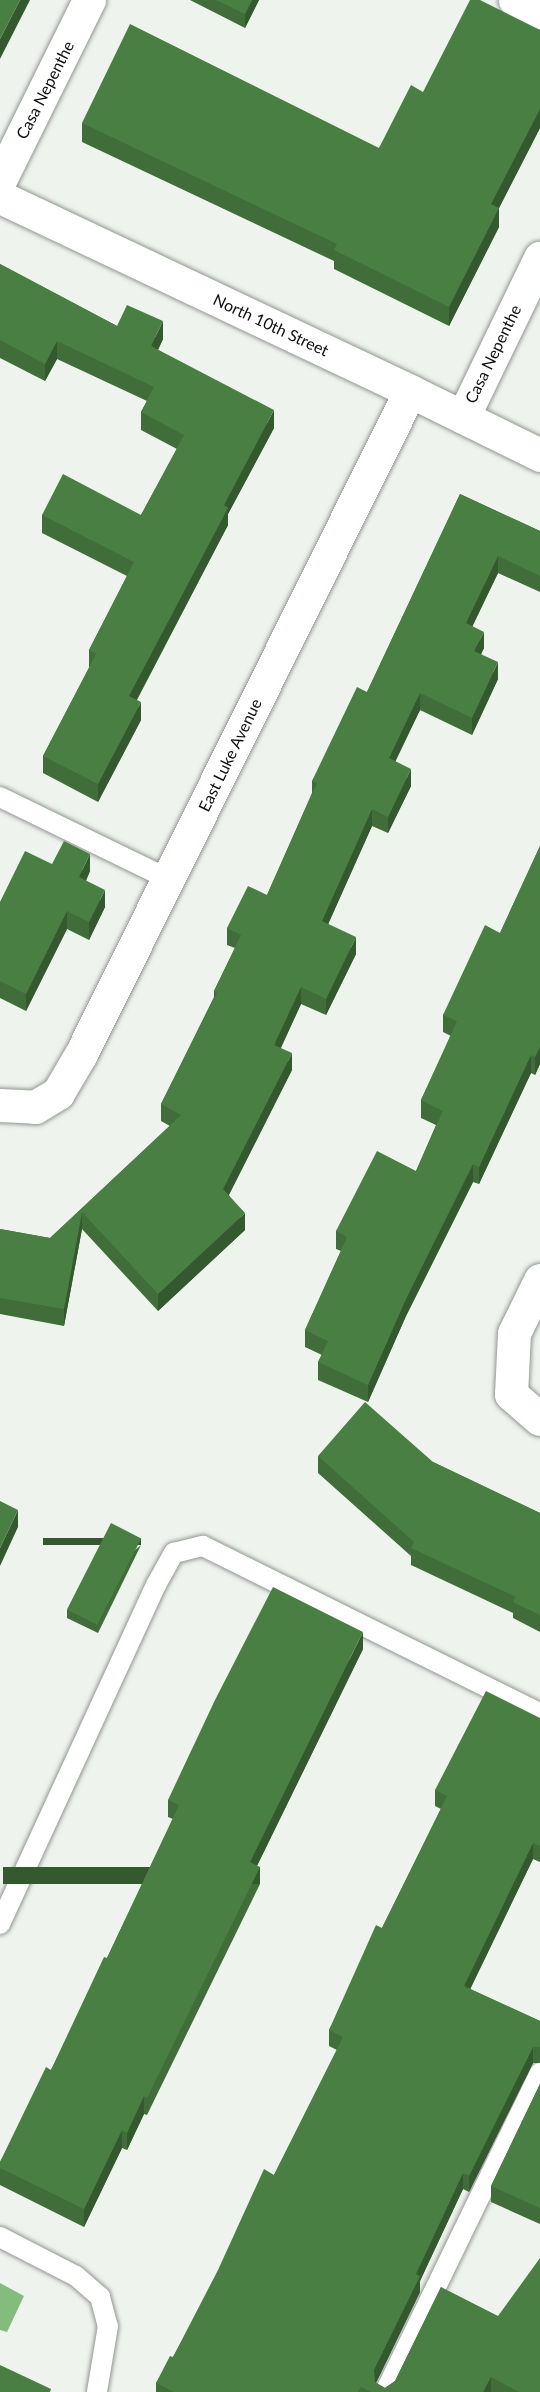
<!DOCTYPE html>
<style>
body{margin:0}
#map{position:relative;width:540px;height:2392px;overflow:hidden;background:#eef4ed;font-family:Lato,sans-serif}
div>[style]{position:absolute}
.water>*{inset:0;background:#84bc7d}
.roads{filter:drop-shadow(0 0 2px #919691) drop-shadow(0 0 2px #919691)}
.lane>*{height:20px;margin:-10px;padding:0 10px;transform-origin:10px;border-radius:10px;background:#fff}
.street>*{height:33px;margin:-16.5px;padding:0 16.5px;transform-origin:16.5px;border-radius:16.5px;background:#fff}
.wall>*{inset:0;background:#406d3a}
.shaded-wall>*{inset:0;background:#34592f;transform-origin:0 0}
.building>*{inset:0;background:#4a7f43;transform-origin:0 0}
span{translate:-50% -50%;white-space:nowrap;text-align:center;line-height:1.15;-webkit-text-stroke:6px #fff;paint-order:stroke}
.street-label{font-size:16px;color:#0d0e0c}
</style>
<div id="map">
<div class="water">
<div style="clip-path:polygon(0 2283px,24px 2296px,7px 2332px,0 2330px)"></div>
</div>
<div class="roads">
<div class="lane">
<div style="left:0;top:797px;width:187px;rotate:26deg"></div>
<div style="left:0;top:1924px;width:373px;rotate:-65.3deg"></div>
<div style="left:156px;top:1585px;width:37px;rotate:-61deg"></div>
<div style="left:174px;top:1553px;width:30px;rotate:-14deg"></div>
<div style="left:203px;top:1546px;width:376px;rotate:26.4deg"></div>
<div style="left:0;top:2237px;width:85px;rotate:27.2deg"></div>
<div style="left:76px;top:2276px;width:32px;rotate:41deg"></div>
<div style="left:100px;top:2297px;width:30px;rotate:75deg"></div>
<div style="left:108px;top:2326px;width:67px;rotate:99.5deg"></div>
<div style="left:385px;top:2392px;width:355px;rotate:-64.1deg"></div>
</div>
<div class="street">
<div style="left:515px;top:0;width:28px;rotate:26deg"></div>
<div style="left:0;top:180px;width:201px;rotate:-63.7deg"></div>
<div style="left:0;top:197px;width:454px;rotate:25.3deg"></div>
<div style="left:410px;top:391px;width:145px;rotate:26.2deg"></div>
<div style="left:463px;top:417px;width:177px;rotate:-64.2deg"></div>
<div style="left:0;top:1105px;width:35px;rotate:3deg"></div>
<div style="left:35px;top:1107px;width:27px;rotate:-31deg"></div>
<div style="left:58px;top:1093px;width:45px;rotate:-59.5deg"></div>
<div style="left:81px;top:1054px;width:740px;rotate:-63.61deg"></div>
<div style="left:540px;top:1280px;width:59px;rotate:116.1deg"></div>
<div style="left:514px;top:1333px;width:61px;rotate:92.8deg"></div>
<div style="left:511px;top:1394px;width:38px;rotate:41deg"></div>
</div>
</div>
<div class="wall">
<div style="clip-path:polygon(190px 0,259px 0,245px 28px)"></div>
<div style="clip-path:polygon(540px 30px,540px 128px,499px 208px,499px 227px,449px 326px,334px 269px,334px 261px,82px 142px,82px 123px,379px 148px,423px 92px)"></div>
<div style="clip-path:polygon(0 264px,117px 326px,163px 339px,158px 350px,274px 428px,228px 514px,228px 525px,137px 700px,141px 720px,98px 802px,43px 773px,43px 756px,89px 668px,89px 650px,127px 576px,42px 533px,42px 515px,141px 515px,177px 449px,141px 430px,141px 412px,147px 401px,57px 359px,45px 381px,0 358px)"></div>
<div style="clip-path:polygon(460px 494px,540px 531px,540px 592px,498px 573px,472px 626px,484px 648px,481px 654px,498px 679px,472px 735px,420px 710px,395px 761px,411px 786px,388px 833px,372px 826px,328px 924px,356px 954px,326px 1015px,301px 1004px,281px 1048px,292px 1070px,229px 1195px,245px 1230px,158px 1311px,82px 1229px,64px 1326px,0 1314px,0 1229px,50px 1238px,170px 1126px,161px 1121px,161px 1104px,214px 997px,214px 991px,235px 948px,227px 945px,227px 928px,267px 895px,312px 793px,312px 781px,367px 692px)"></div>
<div style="clip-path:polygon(540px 846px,540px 1064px,535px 1075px,531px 1073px,479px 1184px,473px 1182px,406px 1316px,368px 1402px,318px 1380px,318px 1362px,322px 1355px,305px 1347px,305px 1330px,341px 1251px,336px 1249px,336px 1231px,416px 1171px,436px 1125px,421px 1118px,421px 1100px,451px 1036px,443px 1032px,443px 1015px,500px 933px)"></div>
<div style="clip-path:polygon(52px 864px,90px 871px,86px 881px,105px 907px,89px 940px,67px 929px,26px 1011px,0 998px,0 902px)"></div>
<div style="clip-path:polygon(318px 1456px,433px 1462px,540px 1513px,540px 1632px,513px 1618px,513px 1613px,411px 1565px,411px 1556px,318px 1473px)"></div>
<div style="clip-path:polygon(141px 1545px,98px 1633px,67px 1618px,67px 1610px)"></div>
<div style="clip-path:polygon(363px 1649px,257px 1866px,260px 1884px,147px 2115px,144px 2114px,127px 2150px,122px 2148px,84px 2227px,0 2185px,0 2162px,51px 2070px,107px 1958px,173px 1819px,168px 1817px,168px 1800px)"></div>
<div style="clip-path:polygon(540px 1718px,540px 1862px,533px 1859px,470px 1989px,540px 2021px,540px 2063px,533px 2063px,469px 2192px,463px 2189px,420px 2281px,420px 2292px,376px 2383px,385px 2388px,395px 2381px,441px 2287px,540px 2392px,156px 2392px,156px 2383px,173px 2357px,274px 2175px,337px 2050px,329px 2046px,329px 2030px,382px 1928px,441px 1809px,435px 1806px,435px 1790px)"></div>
<div style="clip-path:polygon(540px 2084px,540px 2224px,491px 2202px,491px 2186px)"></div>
</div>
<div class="shaded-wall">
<div style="clip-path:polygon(20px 0,30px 0,0 59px,0 39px)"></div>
<div style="clip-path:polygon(252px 0,259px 0,245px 28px,245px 14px)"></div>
<div style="clip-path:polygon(540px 109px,540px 128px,499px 208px,499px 227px,449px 326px,449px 307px,491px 204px)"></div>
<div style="clip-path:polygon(163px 321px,163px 339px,151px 364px,151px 346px)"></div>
<div style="clip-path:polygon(57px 341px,57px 359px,45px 381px,45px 364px)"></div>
<div style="clip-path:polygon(274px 410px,274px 428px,228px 514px,228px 525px,129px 714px,129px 696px,224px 505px)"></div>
<div style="clip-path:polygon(498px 556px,498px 573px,466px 640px,466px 623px)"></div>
<div style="clip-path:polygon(484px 632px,484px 648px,474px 668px,474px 651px)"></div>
<div style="clip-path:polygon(498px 662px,498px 679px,472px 735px,472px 718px)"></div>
<div style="clip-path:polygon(420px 693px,420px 710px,389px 775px,389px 758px)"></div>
<div style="clip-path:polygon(141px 702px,141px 720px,98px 802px,98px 784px)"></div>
<div style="clip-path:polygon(411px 769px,411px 786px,388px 833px,388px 817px)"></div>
<div style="clip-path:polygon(372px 809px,372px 826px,322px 938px,322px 921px)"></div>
<div style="clip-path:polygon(90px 854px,90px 871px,79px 895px,79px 877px)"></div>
<div style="clip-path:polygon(105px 890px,105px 907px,89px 940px,89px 922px)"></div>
<div style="clip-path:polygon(67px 911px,67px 929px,26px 1011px,26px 994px)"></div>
<div style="clip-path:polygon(356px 937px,356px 954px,326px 1015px,326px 999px)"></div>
<div style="clip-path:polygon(301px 987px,301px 1004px,274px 1062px,274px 1045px)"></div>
<div style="clip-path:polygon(540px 1047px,540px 1064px,535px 1075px,535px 1057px)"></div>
<div style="clip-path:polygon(292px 1053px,292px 1070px,223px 1206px,223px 1189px)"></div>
<div style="clip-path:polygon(531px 1055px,531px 1073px,479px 1184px,479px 1167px)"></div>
<div style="clip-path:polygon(473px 1164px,473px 1182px,406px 1316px,368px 1402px,368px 1385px,406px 1299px)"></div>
<div style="clip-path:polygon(82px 1212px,82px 1229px,64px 1326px,64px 1309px)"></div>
<div style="clip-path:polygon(245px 1213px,245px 1230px,158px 1311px,158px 1294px)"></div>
<div style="clip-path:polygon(18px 1510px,18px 1527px,0 1566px,0 1548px)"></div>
<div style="left:141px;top:1538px;width:7px;height:98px;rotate:90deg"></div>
<div style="clip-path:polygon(363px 1632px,363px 1649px,250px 1880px,250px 1862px)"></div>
<div style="clip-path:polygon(533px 1843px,533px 1859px,464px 2002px,464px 1986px)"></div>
<div style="left:260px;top:1867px;width:17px;height:257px;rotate:90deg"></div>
<div style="clip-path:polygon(533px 2047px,533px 2063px,469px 2192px,469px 2176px)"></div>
<div style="clip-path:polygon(144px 2096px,144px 2114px,127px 2150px,127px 2133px)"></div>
<div style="clip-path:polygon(122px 2130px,122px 2148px,84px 2227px,84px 2209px)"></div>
<div style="clip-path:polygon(463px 2173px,463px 2189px,420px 2281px,420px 2292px,374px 2387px,374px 2370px,416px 2274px)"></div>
<div style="clip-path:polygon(491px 2377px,491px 2392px,483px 2392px)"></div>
</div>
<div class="building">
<div style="clip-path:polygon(0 0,20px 0,0 39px)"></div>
<div style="clip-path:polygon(216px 0,252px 0,245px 14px)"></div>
<div style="clip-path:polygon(470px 0,480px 0,540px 30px,540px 109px,491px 204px,499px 208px,449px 307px,334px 250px,337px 244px,82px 123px,130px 24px,379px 148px,411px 85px,423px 92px)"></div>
<div style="clip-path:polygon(0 264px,117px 326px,127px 305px,163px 321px,151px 346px,274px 410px,224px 505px,228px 508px,129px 696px,141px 702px,98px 784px,43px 756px,96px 654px,89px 650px,134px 562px,42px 515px,63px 474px,141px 515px,184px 435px,141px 412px,154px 387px,57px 341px,45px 364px,0 340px)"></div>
<div style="clip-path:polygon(460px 494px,540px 531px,540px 576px,498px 556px,466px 623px,484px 632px,474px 651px,498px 662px,472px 718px,420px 693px,389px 758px,411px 769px,388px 817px,372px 809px,322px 921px,356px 937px,326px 999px,301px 987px,274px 1045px,292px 1053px,223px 1189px,245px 1213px,158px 1294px,82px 1212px,64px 1309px,0 1298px,0 1229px,50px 1238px,181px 1115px,161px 1104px,217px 993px,214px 991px,241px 935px,227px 928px,248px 886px,267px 895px,317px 783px,312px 781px,357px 687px,367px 692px)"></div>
<div style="clip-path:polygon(64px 841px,90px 854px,79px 877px,105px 890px,89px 922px,67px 911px,26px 994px,0 981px,0 902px,25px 851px,52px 864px)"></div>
<div style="clip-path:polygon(540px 846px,540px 1047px,535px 1057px,531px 1055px,479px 1167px,473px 1164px,406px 1299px,368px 1385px,318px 1362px,328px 1341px,305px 1330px,347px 1237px,336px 1231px,377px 1151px,416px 1171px,443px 1111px,421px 1100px,457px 1021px,443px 1015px,485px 925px,500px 933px)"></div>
<div style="clip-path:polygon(365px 1402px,433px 1462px,540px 1513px,540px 1615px,513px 1602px,516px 1597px,411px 1548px,414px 1542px,318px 1456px)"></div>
<div style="clip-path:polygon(0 1501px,18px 1510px,0 1548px)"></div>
<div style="left:111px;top:1523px;width:34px;height:97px;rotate:27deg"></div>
<div style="clip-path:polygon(273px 1587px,363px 1632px,250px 1862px,260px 1867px,147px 2098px,144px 2096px,127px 2133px,122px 2130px,84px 2209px,0 2168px,0 2162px,46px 2067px,51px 2070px,104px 1957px,107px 1958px,179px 1805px,168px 1800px,215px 1700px)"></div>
<div style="clip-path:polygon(486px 1691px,540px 1718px,540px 1846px,533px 1843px,464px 1986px,540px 2021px,540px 2047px,533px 2047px,469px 2176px,463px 2173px,416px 2274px,420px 2276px,374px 2370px,375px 2382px,385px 2388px,395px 2381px,441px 2287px,498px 2316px,540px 2258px,540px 2392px,519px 2392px,491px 2377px,483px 2392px,371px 2392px,361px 2387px,358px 2392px,174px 2392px,156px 2383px,170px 2356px,173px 2357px,218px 2270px,264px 2169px,274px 2175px,343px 2037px,329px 2030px,376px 1925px,382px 1928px,447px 1796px,435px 1790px)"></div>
<div style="clip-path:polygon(540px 2084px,540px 2208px,491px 2186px)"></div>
<div style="clip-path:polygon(0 2365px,51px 2389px,50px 2392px,0 2392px)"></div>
</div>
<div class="street-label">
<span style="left:45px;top:90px;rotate:-63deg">Casa Nepenthe</span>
<span style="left:271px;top:325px;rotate:25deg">North 10th Street</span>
<span style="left:493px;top:354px;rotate:-64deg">Casa Nepenthe</span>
<span style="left:230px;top:755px;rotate:-64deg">East Luke Avenue</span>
</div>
</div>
